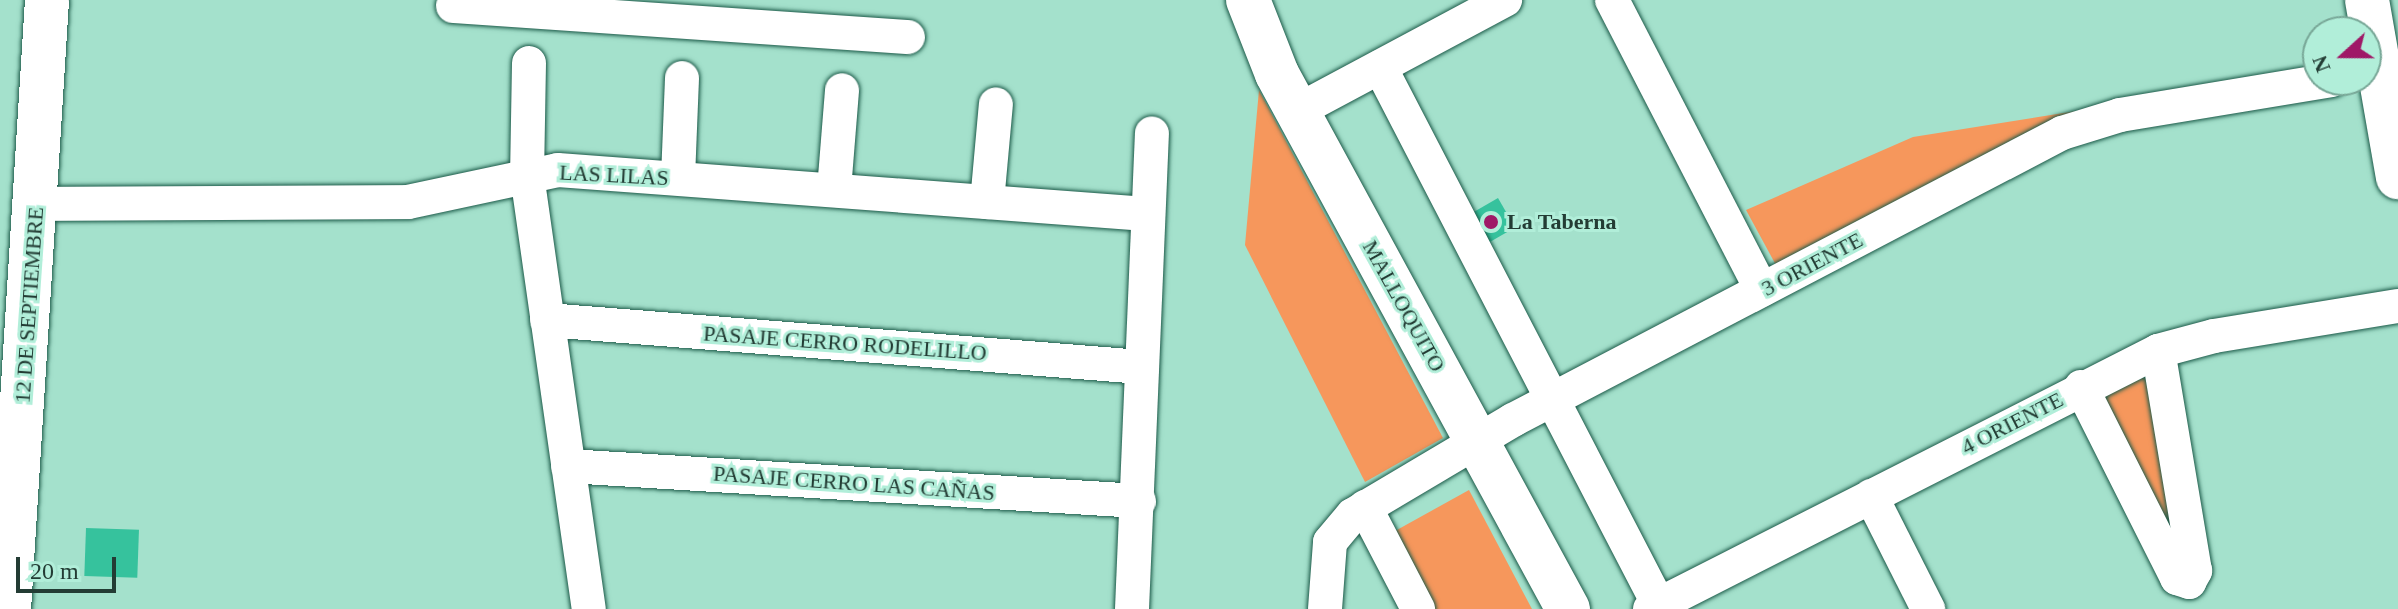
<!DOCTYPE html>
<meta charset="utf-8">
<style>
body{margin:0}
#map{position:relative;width:2398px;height:609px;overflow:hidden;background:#a4e1cc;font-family:"Times New Roman",serif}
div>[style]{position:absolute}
.green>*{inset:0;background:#f6975c}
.building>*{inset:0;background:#36c29d;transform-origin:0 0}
.roads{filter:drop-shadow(0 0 2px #1c5a49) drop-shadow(0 0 2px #1c5a49)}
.minor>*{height:34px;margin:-17px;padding:0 17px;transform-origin:17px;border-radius:17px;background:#fff}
.tertiary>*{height:44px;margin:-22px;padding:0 22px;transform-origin:22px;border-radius:22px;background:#fff}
.secondary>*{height:44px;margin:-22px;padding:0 22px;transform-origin:22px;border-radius:22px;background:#fff}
.dots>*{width:22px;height:22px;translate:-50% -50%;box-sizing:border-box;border:4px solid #b1eed9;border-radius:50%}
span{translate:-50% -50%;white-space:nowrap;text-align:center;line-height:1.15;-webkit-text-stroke:6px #b1eed9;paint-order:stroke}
.street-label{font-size:22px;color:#233c34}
.poi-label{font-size:22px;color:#233c34;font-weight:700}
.left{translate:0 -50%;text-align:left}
.north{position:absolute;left:2302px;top:16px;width:80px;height:80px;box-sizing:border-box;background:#b1eed9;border:2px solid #78a797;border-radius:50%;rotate:249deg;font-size:22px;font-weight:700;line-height:32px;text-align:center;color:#233c34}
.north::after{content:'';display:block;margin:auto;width:28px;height:36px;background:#9f1967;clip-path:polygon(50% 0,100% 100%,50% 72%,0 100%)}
.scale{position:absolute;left:16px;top:557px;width:100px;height:36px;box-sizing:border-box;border:4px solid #233c34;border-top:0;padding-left:10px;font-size:24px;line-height:28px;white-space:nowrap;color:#233c34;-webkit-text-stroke:6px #b1eed9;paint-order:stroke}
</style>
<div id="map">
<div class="green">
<div style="clip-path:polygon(1259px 90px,1443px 438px,1365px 482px,1245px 245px)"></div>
<div style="clip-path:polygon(2076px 111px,1777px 267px,1746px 210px,1913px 137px)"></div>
<div style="clip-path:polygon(2145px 377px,2184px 558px,2098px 399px)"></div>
<div style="clip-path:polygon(1469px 490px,1532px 609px,1425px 609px,1386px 536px)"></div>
</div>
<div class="building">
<div style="left:1498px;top:198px;width:34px;height:36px;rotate:60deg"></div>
<div style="left:86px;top:528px;width:53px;height:48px;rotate:2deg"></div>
</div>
<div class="roads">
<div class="minor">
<div style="left:1612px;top:0;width:326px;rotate:62.7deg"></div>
<div style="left:453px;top:6px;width:456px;rotate:3.9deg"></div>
<div style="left:529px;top:63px;width:112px;rotate:91deg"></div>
<div style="left:527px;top:175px;width:438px;rotate:81.9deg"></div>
<div style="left:1380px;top:67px;width:611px;rotate:62.6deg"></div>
<div style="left:1297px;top:111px;width:236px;rotate:-28.1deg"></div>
<div style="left:678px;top:178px;width:100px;rotate:-87.7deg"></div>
<div style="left:834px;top:190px;width:100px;rotate:-85.4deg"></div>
<div style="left:987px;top:202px;width:98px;rotate:-84.8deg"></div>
<div style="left:36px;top:204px;width:372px;rotate:-0.3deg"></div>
<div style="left:408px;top:202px;width:153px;rotate:-12deg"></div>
<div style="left:558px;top:170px;width:590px;rotate:4.28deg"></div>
<div style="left:547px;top:320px;width:597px;rotate:4.52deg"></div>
<div style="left:2081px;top:387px;width:214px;rotate:63.3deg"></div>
<div style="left:2177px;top:578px;width:13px;rotate:18deg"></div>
<div style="left:2189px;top:582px;width:13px;rotate:-61deg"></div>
<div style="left:2195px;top:571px;width:223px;rotate:-99.5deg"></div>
<div style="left:568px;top:466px;width:572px;rotate:3.51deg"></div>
<div style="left:1871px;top:496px;width:127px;rotate:63.2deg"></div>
<div style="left:1365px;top:507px;width:115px;rotate:62.5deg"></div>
<div style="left:1132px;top:609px;width:476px;rotate:-87.6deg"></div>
<div style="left:1325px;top:609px;width:67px;rotate:-85.7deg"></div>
<div style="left:1330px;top:542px;width:35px;rotate:-50deg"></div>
<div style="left:1353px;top:515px;width:186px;rotate:-30.7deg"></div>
<div style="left:1513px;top:420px;width:619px;rotate:-27.6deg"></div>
<div style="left:2062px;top:133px;width:61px;rotate:-17.2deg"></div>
<div style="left:2120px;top:115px;width:215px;rotate:-9.4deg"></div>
<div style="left:1650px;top:609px;width:570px;rotate:-26.92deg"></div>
<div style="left:2158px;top:351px;width:58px;rotate:-15deg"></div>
<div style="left:2214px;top:336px;width:186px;rotate:-9.3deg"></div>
</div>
<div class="tertiary">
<div style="left:1248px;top:0;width:79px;rotate:68.6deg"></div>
<div style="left:1277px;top:74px;width:609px;rotate:61.46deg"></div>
<div style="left:9px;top:609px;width:610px;rotate:-86.43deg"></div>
</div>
<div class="secondary">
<div style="left:2367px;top:0;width:180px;rotate:80.1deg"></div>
</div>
</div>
<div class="dots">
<div style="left:1491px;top:222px;background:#9f1967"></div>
</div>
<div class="street-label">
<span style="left:614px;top:175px;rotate:3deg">LAS LILAS</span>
<span style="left:1812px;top:264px;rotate:-28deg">3 ORIENTE</span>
<span style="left:29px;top:305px;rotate:-86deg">12 DE SEPTIEMBRE</span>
<span style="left:1404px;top:306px;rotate:61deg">MALLOQUITO</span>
<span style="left:845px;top:343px;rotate:4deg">PASAJE CERRO RODELILLO</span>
<span style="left:2012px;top:423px;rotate:-27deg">4 ORIENTE</span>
<span style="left:854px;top:483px;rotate:4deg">PASAJE CERRO LAS CAÑAS</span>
</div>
<div class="poi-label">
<span class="left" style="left:1507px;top:222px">La Taberna</span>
</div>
<div class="north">N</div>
<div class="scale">20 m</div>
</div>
